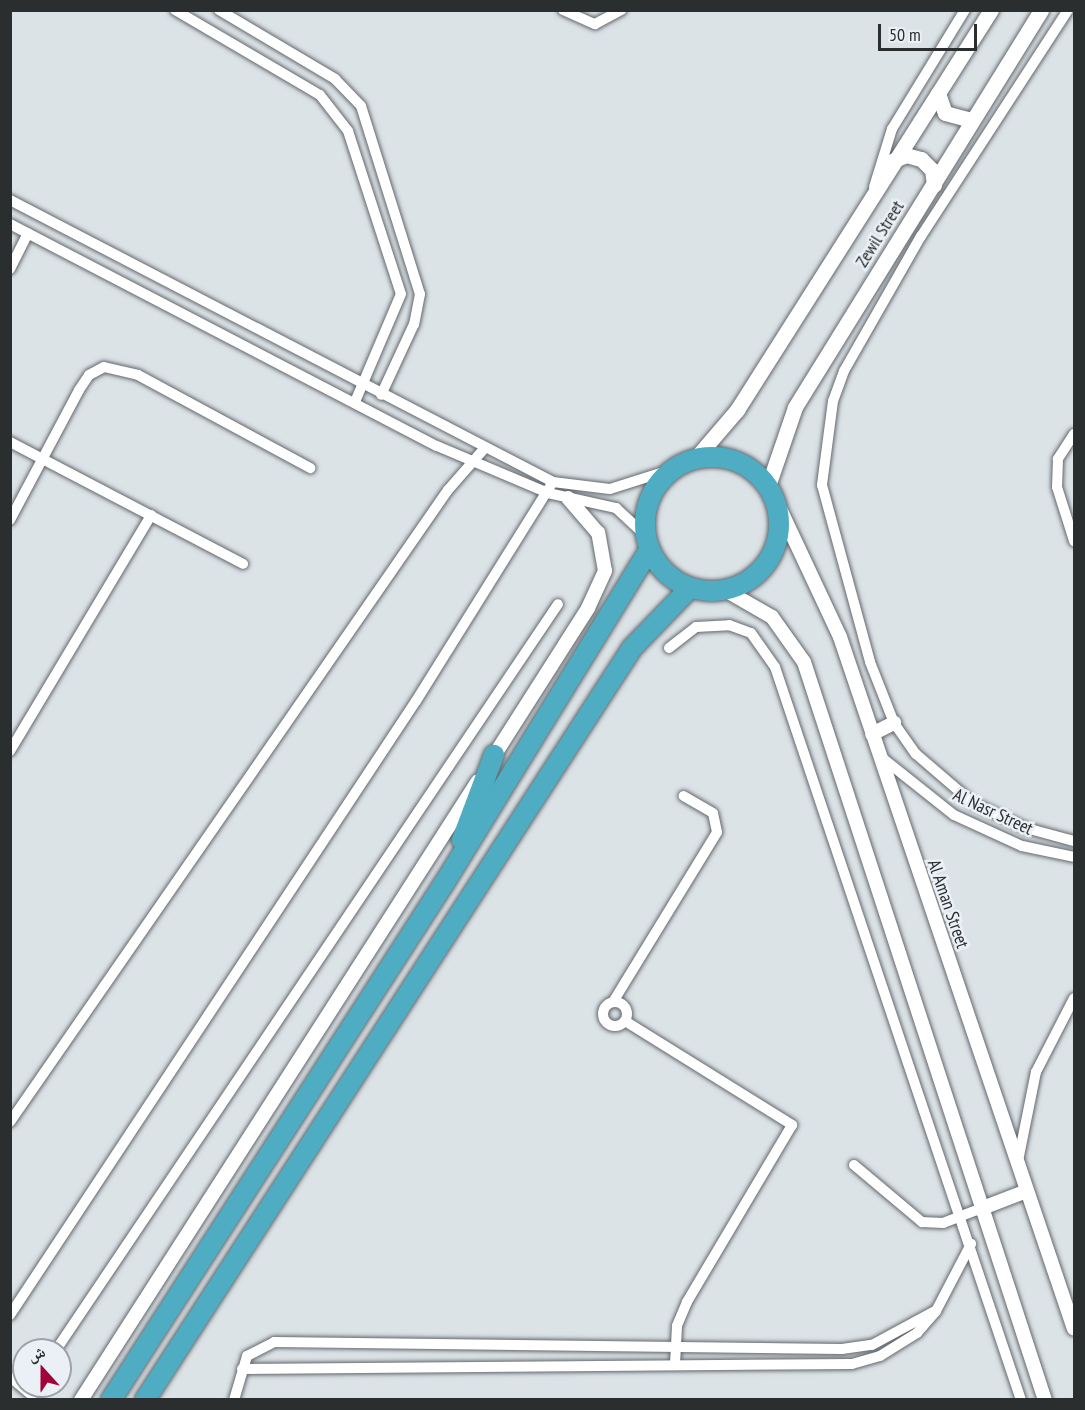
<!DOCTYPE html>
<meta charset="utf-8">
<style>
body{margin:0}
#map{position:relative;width:1085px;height:1410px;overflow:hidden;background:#dce3e7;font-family:"PT Sans Narrow","Noto Naskh Arabic",sans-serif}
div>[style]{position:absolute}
.roads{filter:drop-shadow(0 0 2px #63686d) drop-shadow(0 0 2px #63686d)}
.minor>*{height:10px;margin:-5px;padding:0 5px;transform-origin:5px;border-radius:5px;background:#fff}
.minor>.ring{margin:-5px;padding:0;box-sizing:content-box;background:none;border:10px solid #fff;border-radius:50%}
.tertiary>*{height:14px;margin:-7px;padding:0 7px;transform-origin:7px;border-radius:7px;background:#fff}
.secondary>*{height:15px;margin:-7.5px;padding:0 7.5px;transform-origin:7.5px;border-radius:7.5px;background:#fff}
.motorway>*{height:20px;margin:-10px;padding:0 10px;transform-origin:10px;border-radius:10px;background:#4eadc2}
.motorway>.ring{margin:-10px;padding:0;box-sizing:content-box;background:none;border:20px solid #4eadc2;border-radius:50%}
span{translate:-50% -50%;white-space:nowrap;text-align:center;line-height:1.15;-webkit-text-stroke:5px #eaf0f5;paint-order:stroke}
.street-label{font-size:18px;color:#2b2e2f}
.frame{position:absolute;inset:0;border:12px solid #2b2e2f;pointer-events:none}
.north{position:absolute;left:12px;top:1338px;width:60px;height:60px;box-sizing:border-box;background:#eaf0f5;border:2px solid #9ea2a6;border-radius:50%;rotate:339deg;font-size:16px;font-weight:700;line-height:24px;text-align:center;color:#2b2e2f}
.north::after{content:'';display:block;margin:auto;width:21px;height:27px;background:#a10239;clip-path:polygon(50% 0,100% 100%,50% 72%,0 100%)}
.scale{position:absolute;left:878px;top:24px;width:99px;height:27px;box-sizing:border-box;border:3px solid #2b2e2f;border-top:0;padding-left:8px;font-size:18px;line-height:21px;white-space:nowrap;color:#2b2e2f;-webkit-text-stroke:4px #eaf0f5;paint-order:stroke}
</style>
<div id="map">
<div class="roads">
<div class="minor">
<div style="left:175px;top:10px;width:168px;rotate:30.4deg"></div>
<div style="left:320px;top:95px;width:46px;rotate:52.1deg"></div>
<div style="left:348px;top:131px;width:171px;rotate:72deg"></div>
<div style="left:401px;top:294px;width:117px;rotate:113.1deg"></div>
<div style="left:219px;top:10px;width:135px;rotate:30.7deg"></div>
<div style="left:335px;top:79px;width:37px;rotate:46deg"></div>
<div style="left:361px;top:106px;width:197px;rotate:72.6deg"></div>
<div style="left:420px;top:294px;width:31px;rotate:101deg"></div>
<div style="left:414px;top:324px;width:78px;rotate:114.9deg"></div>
<div style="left:563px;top:10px;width:35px;rotate:24deg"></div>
<div style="left:595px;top:24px;width:30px;rotate:-28deg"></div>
<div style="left:1068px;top:10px;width:270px;rotate:123deg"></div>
<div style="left:921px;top:236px;width:155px;rotate:119.7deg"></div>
<div style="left:844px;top:371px;width:32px;rotate:110deg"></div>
<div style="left:833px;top:401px;width:85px;rotate:97.5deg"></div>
<div style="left:822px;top:485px;width:183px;rotate:74.8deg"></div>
<div style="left:870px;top:662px;width:66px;rotate:68.5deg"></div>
<div style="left:894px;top:723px;width:38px;rotate:55deg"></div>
<div style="left:916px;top:754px;width:75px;rotate:40.7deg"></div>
<div style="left:973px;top:803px;width:59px;rotate:25.3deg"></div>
<div style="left:1026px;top:828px;width:50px;rotate:15.2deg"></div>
<div style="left:874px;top:187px;width:61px;rotate:-72.8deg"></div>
<div style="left:892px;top:129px;width:140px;rotate:-58.5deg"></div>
<div style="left:10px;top:200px;width:612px;rotate:27.44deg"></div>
<div style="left:553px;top:482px;width:57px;rotate:7deg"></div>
<div style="left:610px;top:489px;width:66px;rotate:-17.6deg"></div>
<div style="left:10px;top:224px;width:481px;rotate:27.5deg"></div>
<div style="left:437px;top:446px;width:121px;rotate:22.9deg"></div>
<div style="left:548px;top:493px;width:70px;rotate:12.4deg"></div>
<div style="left:616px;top:508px;width:40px;rotate:43deg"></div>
<div style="left:10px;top:269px;width:40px;rotate:-63.4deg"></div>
<div style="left:1074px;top:434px;width:30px;rotate:123deg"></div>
<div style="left:1058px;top:459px;width:28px;rotate:92deg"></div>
<div style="left:1057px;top:487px;width:57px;rotate:72.5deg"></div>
<div style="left:10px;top:442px;width:263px;rotate:27.6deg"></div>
<div style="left:10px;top:520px;width:147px;rotate:-62deg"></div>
<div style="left:79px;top:390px;width:18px;rotate:-56deg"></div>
<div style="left:89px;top:375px;width:17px;rotate:-28deg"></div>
<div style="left:104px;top:367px;width:35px;rotate:13deg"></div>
<div style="left:138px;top:375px;width:196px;rotate:28.4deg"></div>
<div style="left:669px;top:648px;width:34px;rotate:-38deg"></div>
<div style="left:696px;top:627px;width:33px;rotate:-3deg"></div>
<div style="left:729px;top:625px;width:23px;rotate:20deg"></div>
<div style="left:751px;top:633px;width:42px;rotate:54.8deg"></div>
<div style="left:775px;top:667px;width:773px;rotate:71.45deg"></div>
<div style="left:10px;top:751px;width:275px;rotate:-59.1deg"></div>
<div style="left:881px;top:757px;width:93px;rotate:38.5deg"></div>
<div style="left:954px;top:815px;width:75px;rotate:24.5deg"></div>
<div style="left:1022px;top:846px;width:53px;rotate:11.9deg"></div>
<div style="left:613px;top:1002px;width:199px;rotate:-58.5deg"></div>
<div style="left:717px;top:832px;width:19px;rotate:-102deg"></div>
<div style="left:713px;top:813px;width:34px;rotate:-150deg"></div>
<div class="ring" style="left:603px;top:1002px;width:14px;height:14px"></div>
<div style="left:625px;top:1021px;width:197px;rotate:31.9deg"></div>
<div style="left:792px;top:1125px;width:206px;rotate:120.7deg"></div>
<div style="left:687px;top:1302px;width:26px;rotate:113deg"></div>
<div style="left:677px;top:1326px;width:38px;rotate:93deg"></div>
<div style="left:10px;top:1122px;width:769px;rotate:-55.28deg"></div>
<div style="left:448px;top:490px;width:53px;rotate:-48.8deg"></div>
<div style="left:1018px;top:1161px;width:91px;rotate:-78.6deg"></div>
<div style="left:1036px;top:1072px;width:83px;rotate:-62.8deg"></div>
<div style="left:854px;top:1165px;width:89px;rotate:40deg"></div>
<div style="left:922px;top:1222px;width:21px;rotate:3deg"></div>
<div style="left:943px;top:1223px;width:40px;rotate:-21deg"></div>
<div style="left:10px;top:1315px;width:736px;rotate:-56.53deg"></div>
<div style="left:416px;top:701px;width:258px;rotate:-58deg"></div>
<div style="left:56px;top:1350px;width:899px;rotate:-56.06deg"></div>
<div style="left:242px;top:1369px;width:610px;rotate:-0.47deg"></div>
<div style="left:852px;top:1364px;width:29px;rotate:-16deg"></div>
<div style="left:880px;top:1356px;width:44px;rotate:-31.9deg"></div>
<div style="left:917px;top:1333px;width:29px;rotate:-49deg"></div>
<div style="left:936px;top:1311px;width:76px;rotate:-62.4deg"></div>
<div style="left:10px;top:1377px;width:35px;rotate:40deg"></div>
<div style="left:234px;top:1400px;width:46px;rotate:-73.5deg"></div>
<div style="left:247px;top:1356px;width:30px;rotate:-27deg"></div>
<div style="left:274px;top:1342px;width:568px;rotate:0.71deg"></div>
<div style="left:842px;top:1349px;width:30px;rotate:-8deg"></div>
<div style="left:872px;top:1345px;width:72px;rotate:-28.4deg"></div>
</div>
<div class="tertiary">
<div style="left:774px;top:496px;width:156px;rotate:64.9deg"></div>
<div style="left:840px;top:637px;width:730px;rotate:71.32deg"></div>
<div style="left:725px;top:590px;width:54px;rotate:29.9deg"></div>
<div style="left:772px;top:617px;width:55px;rotate:54.6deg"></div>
<div style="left:804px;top:662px;width:776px;rotate:71.92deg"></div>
<div style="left:872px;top:734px;width:25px;rotate:-27deg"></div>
<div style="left:490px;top:762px;width:183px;rotate:-57.5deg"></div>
<div style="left:588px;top:608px;width:41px;rotate:-65.3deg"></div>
<div style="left:605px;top:571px;width:39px;rotate:-100deg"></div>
<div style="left:598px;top:533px;width:46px;rotate:-130.6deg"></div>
<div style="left:980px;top:1209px;width:50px;rotate:-21deg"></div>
<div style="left:81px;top:1400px;width:735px;rotate:-57.33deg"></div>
</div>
<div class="secondary">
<div style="left:938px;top:93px;width:21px;rotate:71deg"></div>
<div style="left:945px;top:113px;width:27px;rotate:15deg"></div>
<div style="left:892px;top:161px;width:15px;rotate:-23deg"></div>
<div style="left:906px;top:155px;width:16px;rotate:15deg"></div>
<div style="left:921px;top:159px;width:16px;rotate:45deg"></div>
<div style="left:932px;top:170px;width:15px;rotate:82deg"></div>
<div style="left:695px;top:459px;width:65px;rotate:-49.4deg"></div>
<div style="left:737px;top:410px;width:474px;rotate:-57.6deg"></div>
<div style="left:768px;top:486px;width:83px;rotate:-71.1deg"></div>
<div style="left:795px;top:407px;width:467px;rotate:-58.2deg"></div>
</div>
<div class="motorway">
<div class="ring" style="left:645px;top:457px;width:114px;height:114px"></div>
<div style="left:462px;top:840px;width:91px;rotate:-69.4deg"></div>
<div style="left:111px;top:1400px;width:616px;rotate:-57.19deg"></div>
<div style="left:445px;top:882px;width:390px;rotate:-58.4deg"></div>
<div style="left:145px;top:1400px;width:896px;rotate:-57.07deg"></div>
<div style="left:632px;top:648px;width:83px;rotate:-46deg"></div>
</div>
</div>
<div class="street-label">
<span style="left:880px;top:234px;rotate:-58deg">Zewil Street</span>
<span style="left:993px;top:812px;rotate:25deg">Al Nasr Street</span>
<span style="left:948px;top:904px;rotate:71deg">Al Aman Street</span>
</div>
<div class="frame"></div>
<div class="north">ش</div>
<div class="scale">50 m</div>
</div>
